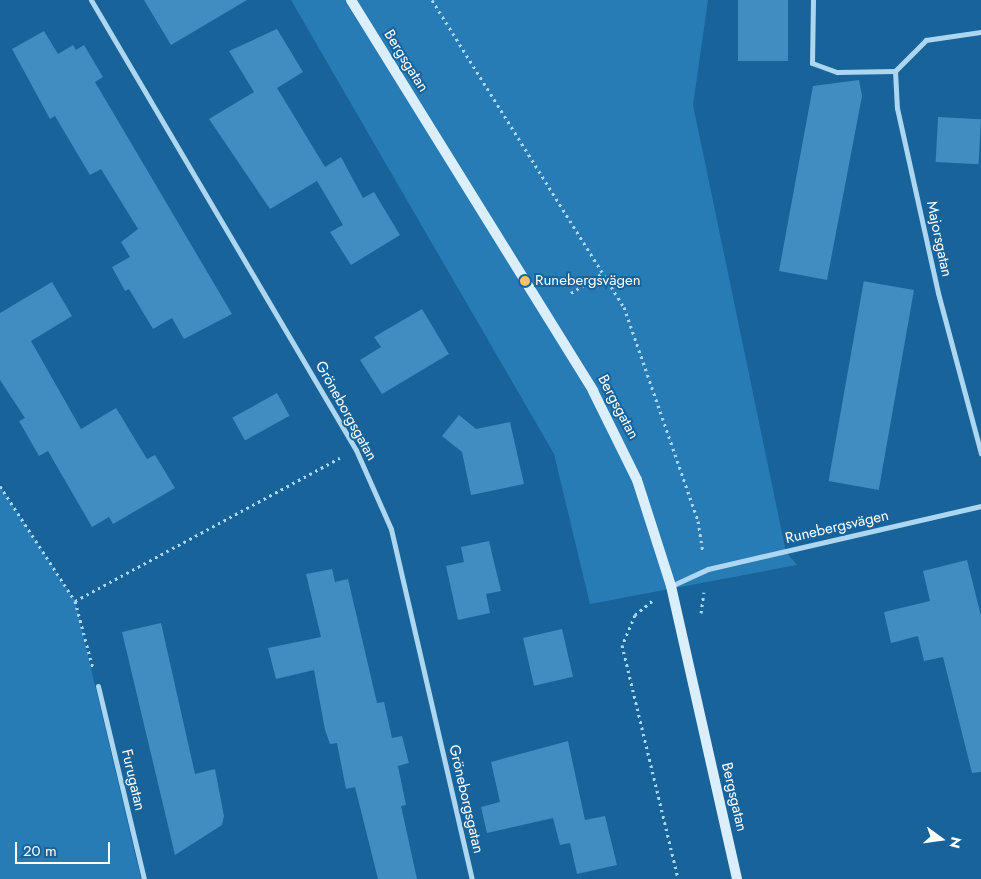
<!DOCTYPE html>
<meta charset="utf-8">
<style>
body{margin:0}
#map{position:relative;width:981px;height:879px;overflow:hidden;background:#186399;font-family:Jost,sans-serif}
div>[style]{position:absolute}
.green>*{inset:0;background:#287cb6}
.building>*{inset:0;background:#418cc0;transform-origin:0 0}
.path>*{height:3px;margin-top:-1.5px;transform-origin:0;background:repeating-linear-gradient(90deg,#add6f1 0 2.5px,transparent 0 6.5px)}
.street>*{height:5px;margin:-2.5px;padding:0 2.5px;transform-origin:2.5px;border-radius:2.5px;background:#add6f1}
.secondary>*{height:10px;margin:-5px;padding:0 5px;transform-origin:5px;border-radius:5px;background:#dbeefc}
.dots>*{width:14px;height:14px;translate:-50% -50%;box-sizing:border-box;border:2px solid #186399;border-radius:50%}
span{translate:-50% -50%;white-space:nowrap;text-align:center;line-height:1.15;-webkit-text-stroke:4px #186399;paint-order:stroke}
.street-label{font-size:15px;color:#fff}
.poi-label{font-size:15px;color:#fff}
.left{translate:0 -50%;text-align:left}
.north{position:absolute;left:916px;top:814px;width:50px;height:50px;-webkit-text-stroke:4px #186399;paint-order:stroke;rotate:104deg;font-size:14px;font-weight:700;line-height:20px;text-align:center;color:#fff}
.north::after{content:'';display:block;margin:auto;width:18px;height:22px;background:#fff;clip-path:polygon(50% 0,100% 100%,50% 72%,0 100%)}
.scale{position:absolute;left:15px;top:842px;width:95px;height:22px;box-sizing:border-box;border:2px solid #fff;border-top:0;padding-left:6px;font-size:15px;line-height:18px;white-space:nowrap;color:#fff;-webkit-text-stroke:4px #186399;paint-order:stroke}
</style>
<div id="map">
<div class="green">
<div style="clip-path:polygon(291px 0,708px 0,693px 105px,786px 552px,797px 565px,590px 604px,554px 454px)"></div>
<div style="clip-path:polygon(0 486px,75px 601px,141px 879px,0 879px)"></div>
</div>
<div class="building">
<div style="clip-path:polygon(144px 0,247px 0,171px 45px)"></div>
<div style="left:738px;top:0;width:50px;height:61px"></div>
<div style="clip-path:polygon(277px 29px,303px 72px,277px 88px,325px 167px,341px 157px,363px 198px,374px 192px,400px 235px,351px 265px,330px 232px,343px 225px,317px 181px,270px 209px,209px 119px,254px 92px,229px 51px)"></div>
<div style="clip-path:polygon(44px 31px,58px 54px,73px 45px,76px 50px,84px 45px,103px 77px,95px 82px,232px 314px,184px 339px,172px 318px,153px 329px,129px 289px,125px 291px,112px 267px,130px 257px,121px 242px,138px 229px,101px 169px,90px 175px,55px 116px,50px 119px,12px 49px)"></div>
<div style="clip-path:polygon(859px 80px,862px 96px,827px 280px,779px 271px,813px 86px)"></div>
<div style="left:938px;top:117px;width:43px;height:45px;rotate:3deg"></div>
<div style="clip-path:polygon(52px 282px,72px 316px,31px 341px,81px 429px,116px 408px,147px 459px,155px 455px,175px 488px,113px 524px,109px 517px,92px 527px,48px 451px,39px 456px,19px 421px,25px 418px,0 380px,0 313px)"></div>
<div style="left:914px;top:290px;width:203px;height:51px;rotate:100deg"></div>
<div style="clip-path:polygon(422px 309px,449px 354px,382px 394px,360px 360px,381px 347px,374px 337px)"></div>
<div style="left:277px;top:393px;width:26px;height:51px;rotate:61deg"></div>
<div style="clip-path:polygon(459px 415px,476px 429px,510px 422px,524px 484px,471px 495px,462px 452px,442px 436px)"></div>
<div style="clip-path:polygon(489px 541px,501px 591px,486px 594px,490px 613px,458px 620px,446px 566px,464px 562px,461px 547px)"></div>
<div style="clip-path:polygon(967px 560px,981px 616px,981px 772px,972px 773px,943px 657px,924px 661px,918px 636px,891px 643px,884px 612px,930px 601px,923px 571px)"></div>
<div style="clip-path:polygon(332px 569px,335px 582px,348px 579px,377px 703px,384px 702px,392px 738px,402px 736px,409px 763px,398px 766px,406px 805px,401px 806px,417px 879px,378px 879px,355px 787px,346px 789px,337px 743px,330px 744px,325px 730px,314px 670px,276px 679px,268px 648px,321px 637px,306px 574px)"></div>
<div style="clip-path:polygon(161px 623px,195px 774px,215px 769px,224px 816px,222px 825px,175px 855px,122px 632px)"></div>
<div style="left:562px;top:629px;width:49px;height:40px;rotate:77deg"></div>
<div style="clip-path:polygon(568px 741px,585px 820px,605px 816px,617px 865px,577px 874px,570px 843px,560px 845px,553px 818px,487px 833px,481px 807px,500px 802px,491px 762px)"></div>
</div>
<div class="path">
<div style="left:432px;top:0;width:362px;rotate:58deg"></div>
<div style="left:624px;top:307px;width:226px;rotate:70.9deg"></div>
<div style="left:698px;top:521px;width:31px;rotate:81deg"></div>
<div style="left:571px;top:293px;width:38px;rotate:-32deg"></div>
<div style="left:0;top:486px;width:137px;rotate:56.9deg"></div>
<div style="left:75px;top:601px;width:69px;rotate:75deg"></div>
<div style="left:75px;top:601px;width:301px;rotate:-28.4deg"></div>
<div style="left:652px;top:601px;width:22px;rotate:141deg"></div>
<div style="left:635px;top:615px;width:33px;rotate:113deg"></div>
<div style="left:622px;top:645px;width:241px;rotate:76.5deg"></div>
<div style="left:701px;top:613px;width:21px;rotate:-82deg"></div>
</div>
<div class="street">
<div style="left:91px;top:0;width:522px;rotate:59.51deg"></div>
<div style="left:356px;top:450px;width:86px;rotate:66.1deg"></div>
<div style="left:391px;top:529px;width:359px;rotate:77deg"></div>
<div style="left:813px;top:0;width:63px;rotate:90.9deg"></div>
<div style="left:812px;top:63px;width:27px;rotate:20deg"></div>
<div style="left:837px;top:72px;width:58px;rotate:-1deg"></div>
<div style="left:981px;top:32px;width:56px;rotate:171.7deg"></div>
<div style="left:926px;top:40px;width:44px;rotate:135deg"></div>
<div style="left:895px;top:71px;width:37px;rotate:87deg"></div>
<div style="left:897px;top:108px;width:189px;rotate:77.5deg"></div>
<div style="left:938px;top:293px;width:166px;rotate:75deg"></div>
<div style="left:671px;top:586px;width:41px;rotate:-24.7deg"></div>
<div style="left:708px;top:569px;width:280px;rotate:-13deg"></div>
<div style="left:98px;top:686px;width:198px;rotate:76.6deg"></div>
</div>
<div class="secondary">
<div style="left:351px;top:0;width:460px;rotate:58.2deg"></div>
<div style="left:593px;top:391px;width:99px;rotate:63.7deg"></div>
<div style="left:637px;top:480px;width:111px;rotate:72.2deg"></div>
<div style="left:671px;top:586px;width:300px;rotate:77.3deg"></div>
</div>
<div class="dots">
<div style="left:525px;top:281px;background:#ffc06d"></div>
</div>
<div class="street-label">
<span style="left:406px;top:61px;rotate:58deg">Bergsgatan</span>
<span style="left:939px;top:239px;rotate:78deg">Majorsgatan</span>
<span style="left:618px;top:407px;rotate:62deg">Bergsgatan</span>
<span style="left:346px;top:411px;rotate:61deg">Gröneborgsgatan</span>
<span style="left:837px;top:527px;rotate:-13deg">Runebergsvägen</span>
<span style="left:133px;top:780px;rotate:77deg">Furugatan</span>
<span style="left:734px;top:797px;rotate:77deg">Bergsgatan</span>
<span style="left:466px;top:799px;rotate:77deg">Gröneborgsgatan</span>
</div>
<div class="poi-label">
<span class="left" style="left:535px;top:281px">Runebergsvägen</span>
</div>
<div class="north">N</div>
<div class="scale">20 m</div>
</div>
